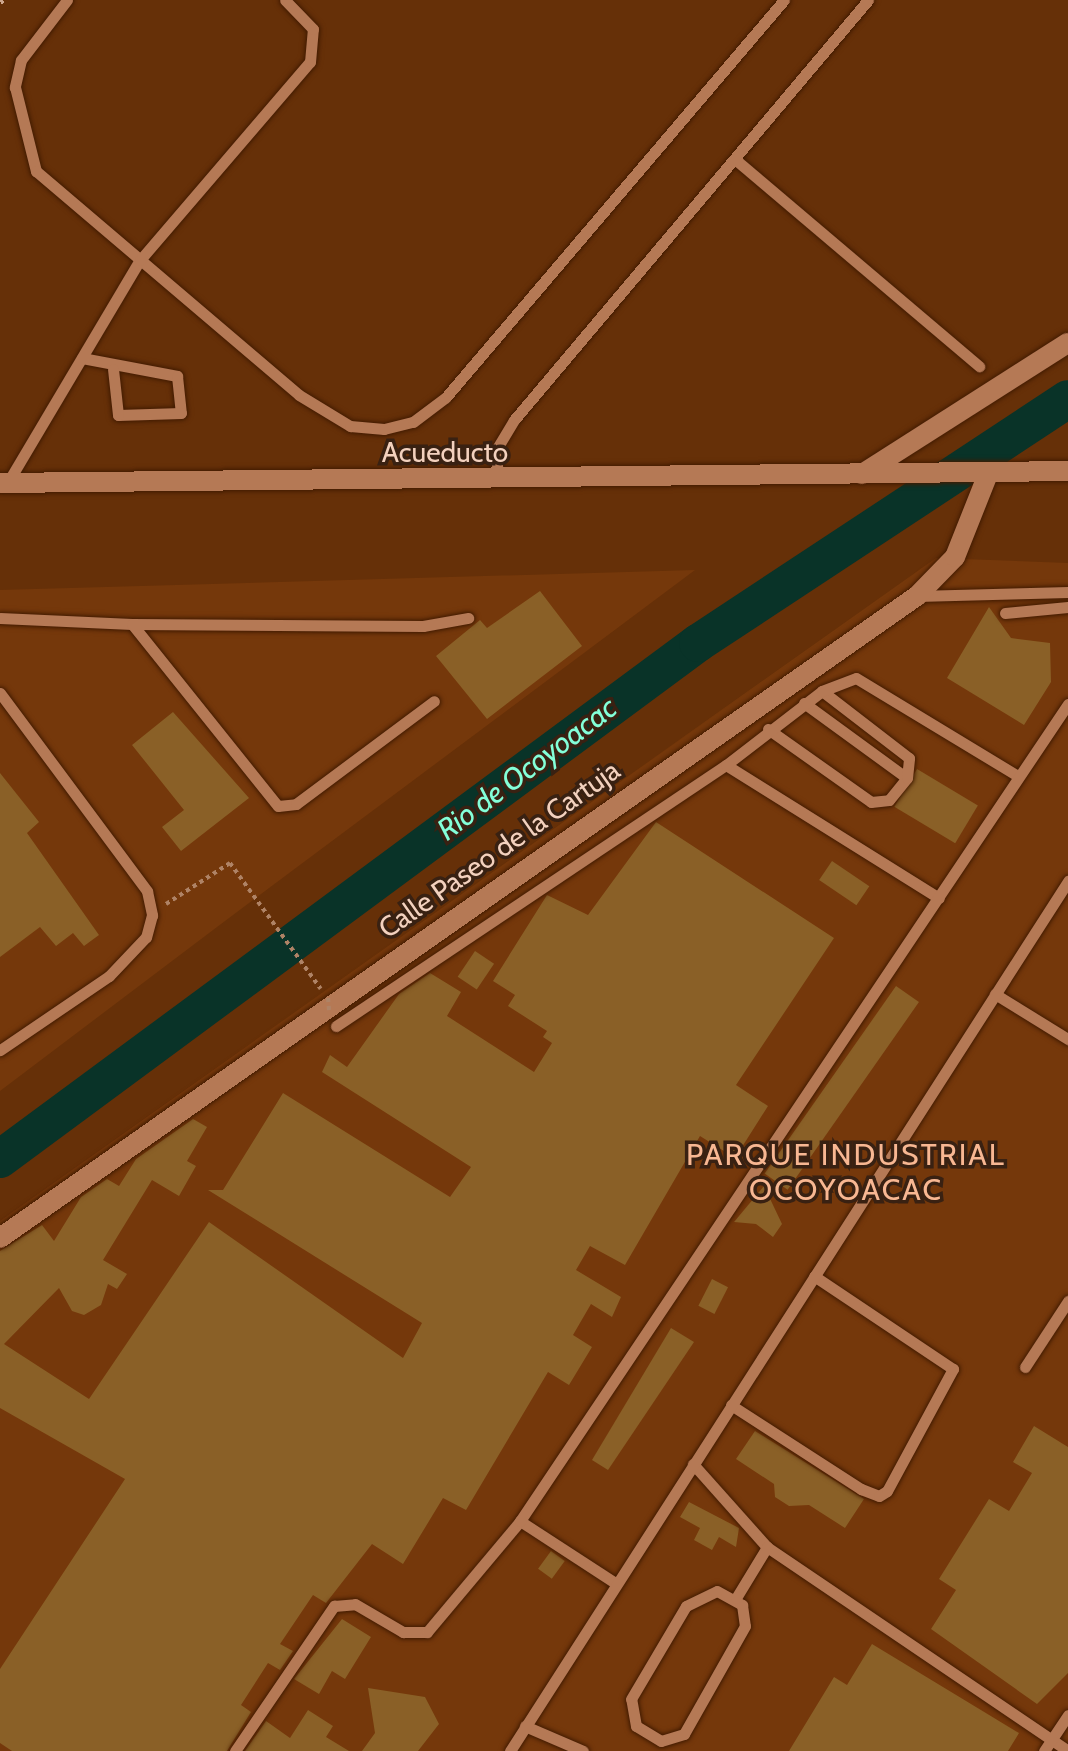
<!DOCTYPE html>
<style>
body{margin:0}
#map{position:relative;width:1068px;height:1751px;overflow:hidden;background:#663008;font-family:Cabin,sans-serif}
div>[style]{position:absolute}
.built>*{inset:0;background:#75380b}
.river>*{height:38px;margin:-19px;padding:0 19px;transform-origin:19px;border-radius:19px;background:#093328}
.building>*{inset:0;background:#8a6027;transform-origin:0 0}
.path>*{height:4px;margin-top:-2px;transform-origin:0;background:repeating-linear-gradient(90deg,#af8366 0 4px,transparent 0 8px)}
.roads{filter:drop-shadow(0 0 2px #421b00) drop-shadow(0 0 2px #421b00)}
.service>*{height:11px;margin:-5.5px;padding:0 5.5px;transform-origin:5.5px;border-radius:5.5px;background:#b57955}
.minor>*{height:20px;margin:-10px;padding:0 10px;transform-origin:10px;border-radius:10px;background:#b57955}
.secondary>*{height:20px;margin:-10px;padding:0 10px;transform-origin:10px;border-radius:10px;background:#b57955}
.rail>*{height:6px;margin-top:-3px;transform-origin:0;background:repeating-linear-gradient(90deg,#cda68d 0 4px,transparent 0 12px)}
.path-bridge>*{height:4px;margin-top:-2px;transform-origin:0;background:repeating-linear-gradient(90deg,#af8366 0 4px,transparent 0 8px)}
span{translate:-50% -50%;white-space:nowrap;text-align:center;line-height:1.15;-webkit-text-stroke:7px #392112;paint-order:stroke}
.street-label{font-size:28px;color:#f3d1be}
.water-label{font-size:30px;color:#83ffd9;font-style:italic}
.neighbourhood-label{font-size:30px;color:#f8b792;letter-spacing:2px}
</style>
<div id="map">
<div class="built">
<div style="clip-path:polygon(936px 558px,1068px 563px,1068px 1751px,0 1751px,0 1221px)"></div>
<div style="clip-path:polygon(695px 570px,225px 921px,0 1091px,0 590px)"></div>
</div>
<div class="river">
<div style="left:0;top:1159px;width:868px;rotate:-36.47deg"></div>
<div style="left:698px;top:643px;width:443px;rotate:-33.4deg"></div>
</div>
<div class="building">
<div style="clip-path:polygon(540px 591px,582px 646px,487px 719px,436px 656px,480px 620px,487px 628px)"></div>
<div style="clip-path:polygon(989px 607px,1011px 638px,1050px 643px,1051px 682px,1024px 725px,947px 678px)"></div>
<div style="clip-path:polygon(173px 712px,249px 798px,181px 851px,162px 827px,184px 810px,132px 745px)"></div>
<div style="left:917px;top:769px;width:71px;height:44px;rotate:31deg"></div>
<div style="clip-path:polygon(0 773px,39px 822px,27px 833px,99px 935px,84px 946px,73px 933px,56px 946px,40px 927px,0 957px)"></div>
<div style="clip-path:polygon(656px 822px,834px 938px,736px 1085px,768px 1106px,735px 1158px,700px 1136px,625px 1265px,590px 1246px,576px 1270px,621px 1297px,612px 1317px,591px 1304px,573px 1335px,592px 1347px,569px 1385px,548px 1372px,466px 1510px,443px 1498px,403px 1564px,372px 1544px,326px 1603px,313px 1595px,280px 1644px,293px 1651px,280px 1670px,268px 1663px,241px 1705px,251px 1712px,227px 1751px,12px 1751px,0 1743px,0 1669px,125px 1479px,0 1408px,0 1251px,42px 1225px,54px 1241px,81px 1197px,107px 1179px,119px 1186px,136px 1159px,193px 1119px,207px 1127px,187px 1161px,196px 1166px,179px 1196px,152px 1180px,103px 1260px,127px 1274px,117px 1289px,108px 1284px,101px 1305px,84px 1315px,72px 1311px,59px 1288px,4px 1344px,89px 1399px,209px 1222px,403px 1358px,422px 1323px,208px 1190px,223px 1190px,283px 1093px,450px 1197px,471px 1167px,322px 1072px,330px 1055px,347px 1067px,399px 994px,430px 973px,461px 992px,447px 1016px,534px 1072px,552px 1043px,543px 1037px,547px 1031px,508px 1006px,515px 995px,493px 981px,547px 895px,588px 915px)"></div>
<div style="left:832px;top:861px;width:45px;height:23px;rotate:34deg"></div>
<div style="left:475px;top:951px;width:23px;height:31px;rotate:34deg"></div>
<div style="left:896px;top:986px;width:28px;height:229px;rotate:35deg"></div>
<div style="clip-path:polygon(764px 1186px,782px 1224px,773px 1237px,756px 1224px,734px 1222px)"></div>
<div style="left:712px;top:1279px;width:18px;height:30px;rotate:27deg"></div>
<div style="clip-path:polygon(671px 1328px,694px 1342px,608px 1470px,592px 1460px)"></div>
<div style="clip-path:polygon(1034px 1426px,1068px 1447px,1068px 1673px,1037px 1704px,931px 1629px,956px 1590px,939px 1579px,989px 1499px,1009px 1511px,1032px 1473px,1013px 1462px)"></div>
<div style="clip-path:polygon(755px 1431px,864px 1499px,845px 1528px,809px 1505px,789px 1506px,775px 1497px,774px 1484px,736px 1459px)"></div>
<div style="clip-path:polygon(689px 1502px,739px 1528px,736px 1547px,719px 1537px,712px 1550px,694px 1540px,700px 1528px,680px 1517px)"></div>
<div style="left:551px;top:1551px;width:17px;height:22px;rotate:36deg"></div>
<div style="clip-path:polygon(342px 1619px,371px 1637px,345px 1679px,332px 1671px,319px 1694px,294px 1679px)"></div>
<div style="clip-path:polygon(872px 1644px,1019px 1733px,1008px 1751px,789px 1751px,834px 1677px,847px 1685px)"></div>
<div style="clip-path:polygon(368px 1688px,425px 1697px,439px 1724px,418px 1751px,362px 1751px,375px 1733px)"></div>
<div style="clip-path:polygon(308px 1710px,333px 1726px,326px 1737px,349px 1751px,245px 1751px,266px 1721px,290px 1738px)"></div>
</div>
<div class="path">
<div style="left:166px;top:904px;width:76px;rotate:-32.6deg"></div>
<div style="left:230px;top:863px;width:155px;rotate:54.2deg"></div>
</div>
<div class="roads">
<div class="service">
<div style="left:67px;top:0;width:76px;rotate:127.5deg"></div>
<div style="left:21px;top:60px;width:28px;rotate:103deg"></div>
<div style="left:15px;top:87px;width:87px;rotate:76deg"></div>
<div style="left:36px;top:171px;width:345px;rotate:40.4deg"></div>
<div style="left:299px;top:395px;width:60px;rotate:31.3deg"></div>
<div style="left:350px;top:426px;width:34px;rotate:5deg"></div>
<div style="left:384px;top:429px;width:30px;rotate:-14deg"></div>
<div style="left:413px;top:422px;width:41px;rotate:-37.1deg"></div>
<div style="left:446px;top:397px;width:521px;rotate:-49.59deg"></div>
<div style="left:736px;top:160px;width:319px;rotate:40.3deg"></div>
<div style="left:82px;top:358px;width:97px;rotate:10.7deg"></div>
<div style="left:177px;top:376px;width:37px;rotate:84deg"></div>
<div style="left:181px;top:413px;width:63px;rotate:178.2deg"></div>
<div style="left:118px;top:415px;width:46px;rotate:-96.2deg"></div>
<div style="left:498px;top:479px;width:29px;rotate:-94deg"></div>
<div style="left:496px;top:450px;width:35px;rotate:-59deg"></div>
<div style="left:514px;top:420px;width:549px;rotate:-49.87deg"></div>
<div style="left:8px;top:482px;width:258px;rotate:-59.3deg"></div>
<div style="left:140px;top:260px;width:261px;rotate:-49.4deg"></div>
<div style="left:310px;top:62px;width:33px;rotate:-85deg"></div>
<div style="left:313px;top:29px;width:40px;rotate:-134deg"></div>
<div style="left:917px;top:596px;width:151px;rotate:-1.5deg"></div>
<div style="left:1005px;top:613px;width:63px;rotate:-5.4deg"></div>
<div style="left:0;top:618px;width:132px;rotate:2.6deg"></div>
<div style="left:132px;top:624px;width:233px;rotate:51.3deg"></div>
<div style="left:278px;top:806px;width:18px;rotate:-6deg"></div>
<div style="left:296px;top:804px;width:172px;rotate:-36.7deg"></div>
<div style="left:132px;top:624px;width:291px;rotate:0.4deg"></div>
<div style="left:423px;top:626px;width:46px;rotate:-10.1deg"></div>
<div style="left:0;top:693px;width:247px;rotate:53.4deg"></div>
<div style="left:147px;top:891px;width:25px;rotate:78deg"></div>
<div style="left:152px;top:915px;width:23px;rotate:105deg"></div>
<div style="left:146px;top:937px;width:54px;rotate:133.5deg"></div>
<div style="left:109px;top:976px;width:132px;rotate:145.8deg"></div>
<div style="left:804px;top:703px;width:127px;rotate:36.1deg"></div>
<div style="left:768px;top:729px;width:126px;rotate:35.3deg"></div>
<div style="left:871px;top:802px;width:18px;rotate:-6deg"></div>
<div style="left:889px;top:800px;width:28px;rotate:-51deg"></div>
<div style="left:907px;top:778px;width:20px;rotate:-84deg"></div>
<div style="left:909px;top:758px;width:110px;rotate:-142.4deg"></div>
<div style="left:726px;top:765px;width:251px;rotate:32deg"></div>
<div style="left:995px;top:994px;width:86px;rotate:31.7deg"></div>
<div style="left:336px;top:1026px;width:469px;rotate:-33.8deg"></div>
<div style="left:726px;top:765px;width:121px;rotate:-37.6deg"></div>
<div style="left:822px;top:691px;width:36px;rotate:-21deg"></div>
<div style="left:856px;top:678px;width:189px;rotate:31.2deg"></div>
<div style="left:1025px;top:1367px;width:79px;rotate:-56.9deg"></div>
<div style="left:731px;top:1405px;width:155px;rotate:32.9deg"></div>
<div style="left:861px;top:1489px;width:19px;rotate:21deg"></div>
<div style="left:879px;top:1496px;width:9px;rotate:-32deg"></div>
<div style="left:887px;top:1491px;width:139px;rotate:-61.6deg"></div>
<div style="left:953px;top:1369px;width:167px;rotate:-146.2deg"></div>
<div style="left:693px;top:1464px;width:111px;rotate:48.3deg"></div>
<div style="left:767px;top:1547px;width:364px;rotate:34.1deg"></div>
<div style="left:520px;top:1521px;width:113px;rotate:33.1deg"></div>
<div style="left:717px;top:1591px;width:29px;rotate:29deg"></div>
<div style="left:742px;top:1605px;width:21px;rotate:82deg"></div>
<div style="left:745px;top:1626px;width:124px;rotate:119.5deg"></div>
<div style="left:684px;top:1734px;width:24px;rotate:163deg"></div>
<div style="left:661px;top:1741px;width:29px;rotate:-149deg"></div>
<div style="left:636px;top:1726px;width:27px;rotate:-100deg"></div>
<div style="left:631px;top:1699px;width:108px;rotate:-59.4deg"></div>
<div style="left:686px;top:1606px;width:34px;rotate:-26deg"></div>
<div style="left:736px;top:1598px;width:60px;rotate:-58.7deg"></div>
<div style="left:525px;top:1726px;width:63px;rotate:23.3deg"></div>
<div style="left:235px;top:1751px;width:176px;rotate:-55.7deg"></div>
<div style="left:334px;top:1606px;width:21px;rotate:-5deg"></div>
<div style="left:355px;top:1604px;width:56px;rotate:30.3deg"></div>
<div style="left:403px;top:1632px;width:24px"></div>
<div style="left:427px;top:1632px;width:145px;rotate:-50deg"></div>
<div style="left:520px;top:1521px;width:984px;rotate:-56.15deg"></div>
<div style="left:510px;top:1751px;width:1034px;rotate:-57.32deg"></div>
<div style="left:1044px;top:1751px;width:43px;rotate:-56.3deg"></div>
</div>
<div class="minor">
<div style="left:862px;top:474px;width:244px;rotate:-32.5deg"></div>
<div style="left:0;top:1238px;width:1119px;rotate:-35deg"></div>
<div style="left:917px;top:596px;width:54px;rotate:-45.7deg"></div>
<div style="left:955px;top:557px;width:89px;rotate:-68.3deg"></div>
</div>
<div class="secondary">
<div style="left:0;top:483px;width:1068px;rotate:-0.64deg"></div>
</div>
</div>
<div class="rail">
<div style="left:0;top:2px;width:3px;rotate:-45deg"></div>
</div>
<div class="path-bridge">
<div style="left:328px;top:998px;width:12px;rotate:85deg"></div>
</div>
<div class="street-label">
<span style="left:445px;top:452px">Acueducto</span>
<span style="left:499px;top:849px;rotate:-35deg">Calle Paseo de la Cartuja</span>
</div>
<div class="water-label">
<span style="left:527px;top:769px;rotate:-37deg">Rio de Ocoyoacac</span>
</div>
<div class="neighbourhood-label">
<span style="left:846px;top:1172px">PARQUE INDUSTRIAL<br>OCOYOACAC</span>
</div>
</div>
